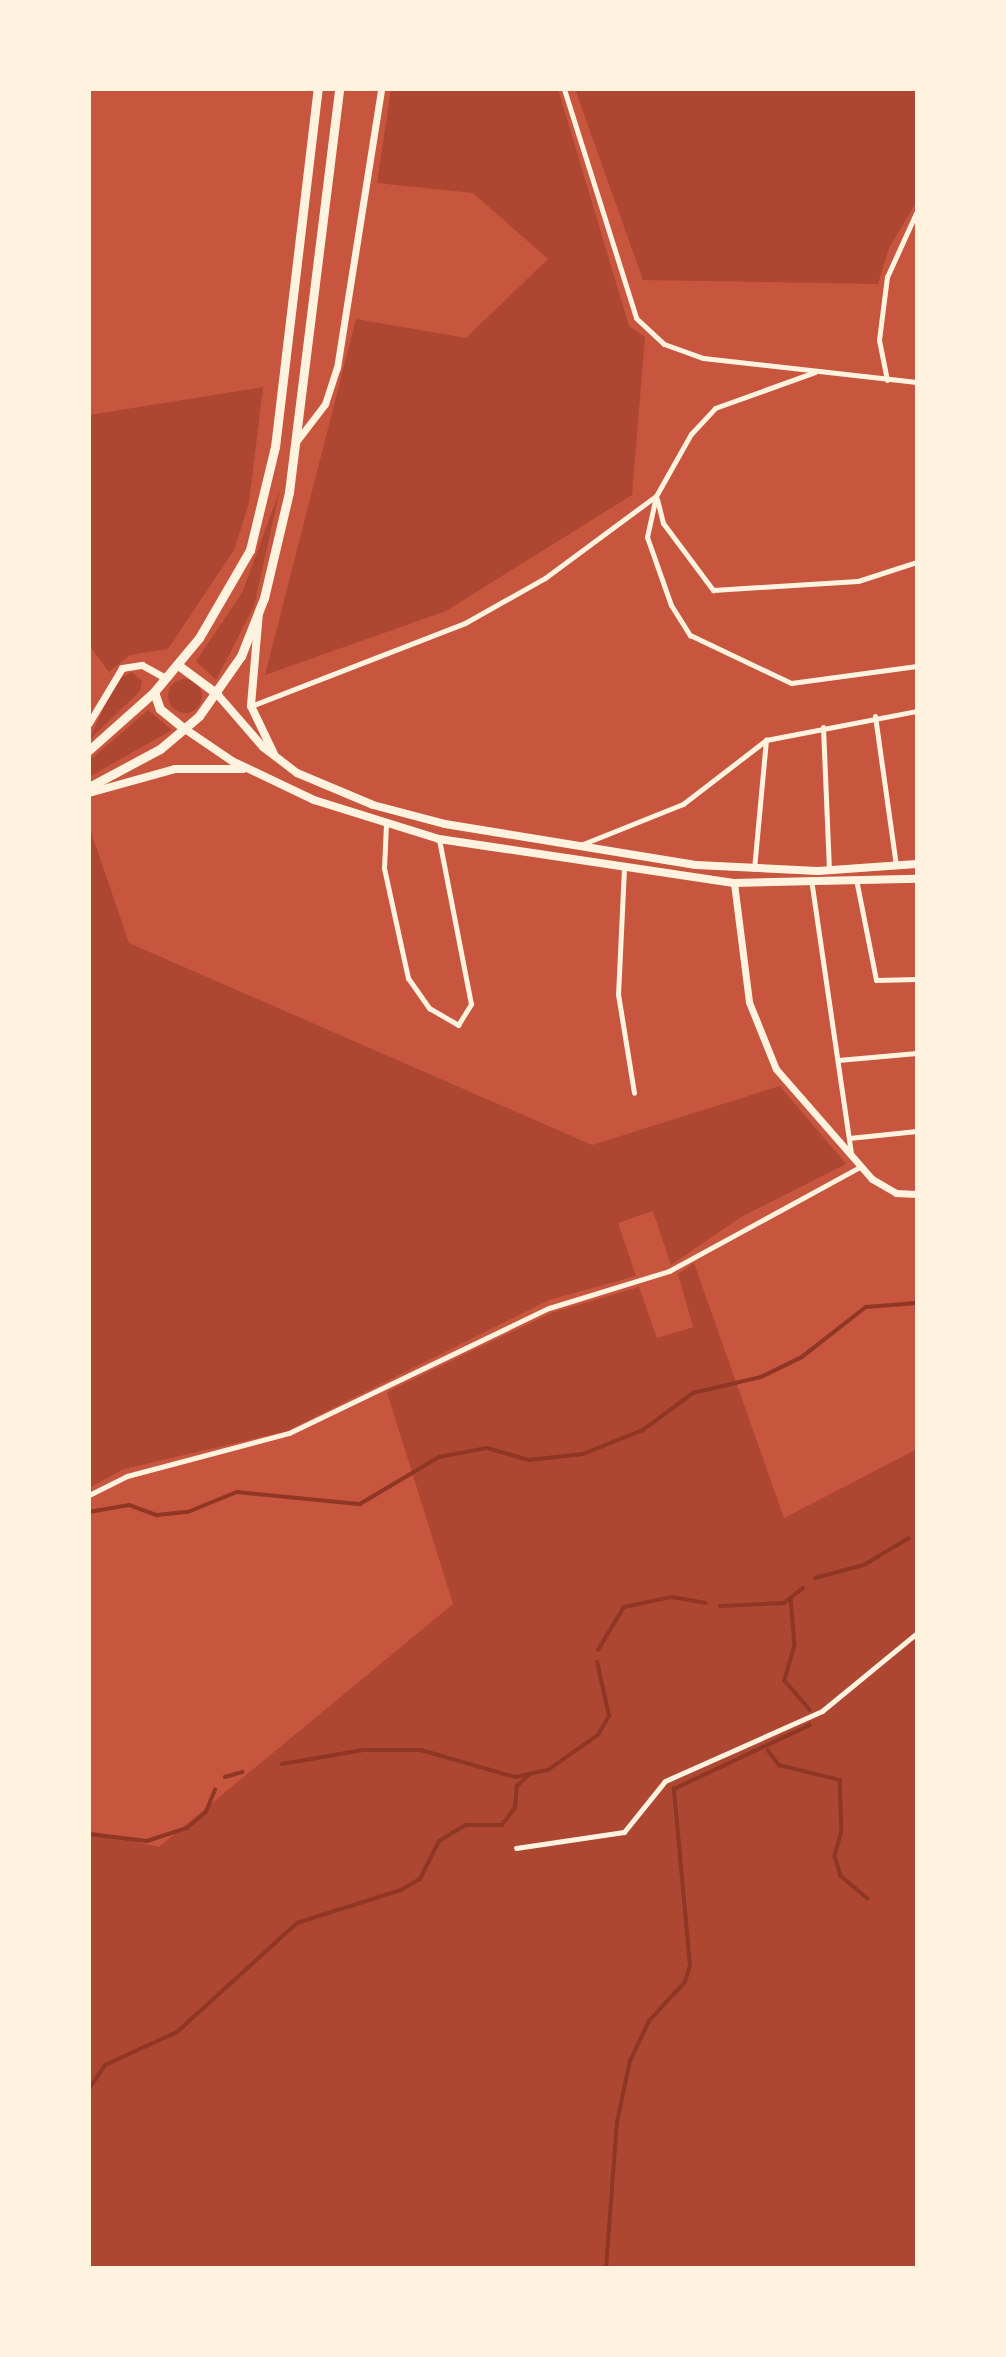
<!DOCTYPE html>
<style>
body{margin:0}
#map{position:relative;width:1006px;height:2357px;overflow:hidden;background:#c8553d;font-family:"Work Sans",sans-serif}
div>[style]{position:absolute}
.green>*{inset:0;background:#ae4732}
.round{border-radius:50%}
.stream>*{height:3.5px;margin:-1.75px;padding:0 1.75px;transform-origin:1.75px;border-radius:1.75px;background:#8f3625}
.minor>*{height:5px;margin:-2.5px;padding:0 2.5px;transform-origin:2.5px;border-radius:2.5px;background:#fff3e0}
.tertiary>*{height:7px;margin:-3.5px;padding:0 3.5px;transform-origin:3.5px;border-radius:3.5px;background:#fff3e0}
.secondary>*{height:8px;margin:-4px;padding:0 4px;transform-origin:4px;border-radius:4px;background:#fff3e0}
.trunk>*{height:9px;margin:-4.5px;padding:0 4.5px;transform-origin:4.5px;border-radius:4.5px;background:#fff3e0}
span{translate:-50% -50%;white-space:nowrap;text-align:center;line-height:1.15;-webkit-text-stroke:6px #fff3e0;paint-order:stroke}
.frame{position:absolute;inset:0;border:91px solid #fff3e0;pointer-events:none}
</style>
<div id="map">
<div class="green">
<div style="clip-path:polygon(391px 89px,558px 89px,629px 326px,645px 337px,632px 495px,446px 611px,265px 675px,356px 319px,466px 338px,548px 259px,473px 193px,377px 183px)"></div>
<div style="clip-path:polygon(575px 89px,917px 89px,917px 201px,889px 248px,878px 284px,643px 280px)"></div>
<div style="clip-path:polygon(263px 387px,249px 503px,234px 550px,168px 649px,130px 655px,109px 672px,89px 645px,89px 415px)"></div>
<div style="clip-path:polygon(280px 490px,254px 606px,216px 680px,196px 661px,242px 593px)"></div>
<div style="clip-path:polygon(132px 672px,142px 681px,140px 691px,89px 740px,117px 680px)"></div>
<div class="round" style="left:168px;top:679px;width:34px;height:34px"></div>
<div style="clip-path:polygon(148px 710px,172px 730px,89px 777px,89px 761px)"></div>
<div style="clip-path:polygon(89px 826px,129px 943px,592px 1145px,780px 1086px,846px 1164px,741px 1217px,671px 1265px,653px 1211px,618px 1223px,636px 1276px,549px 1300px,287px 1431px,124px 1469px,89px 1488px)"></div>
<div style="clip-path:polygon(694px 1263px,784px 1518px,917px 1449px,917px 2268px,89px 2268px,89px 1831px,159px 1847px,453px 1604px,387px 1392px,551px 1313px,639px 1287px,657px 1338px,693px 1327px,678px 1274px)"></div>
</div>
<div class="stream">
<div style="left:89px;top:1512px;width:41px;rotate:-9.9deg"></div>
<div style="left:129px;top:1505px;width:30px;rotate:20deg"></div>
<div style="left:157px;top:1515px;width:31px;rotate:-6deg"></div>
<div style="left:188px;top:1512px;width:53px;rotate:-22.2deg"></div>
<div style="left:237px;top:1492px;width:124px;rotate:5.6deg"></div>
<div style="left:360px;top:1504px;width:92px;rotate:-30.7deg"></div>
<div style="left:439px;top:1457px;width:49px;rotate:-10.6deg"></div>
<div style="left:487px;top:1448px;width:44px;rotate:15.9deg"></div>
<div style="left:529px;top:1460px;width:54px;rotate:-6.3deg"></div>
<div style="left:583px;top:1454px;width:65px;rotate:-21.8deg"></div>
<div style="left:643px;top:1430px;width:62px;rotate:-36.5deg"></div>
<div style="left:693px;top:1393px;width:70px;rotate:-13.2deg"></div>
<div style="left:761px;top:1377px;width:46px;rotate:-26deg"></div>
<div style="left:802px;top:1357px;width:81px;rotate:-38deg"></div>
<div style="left:866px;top:1307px;width:51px;rotate:-4.5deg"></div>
<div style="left:815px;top:1578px;width:51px;rotate:-14.9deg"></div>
<div style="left:864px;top:1565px;width:52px;rotate:-31deg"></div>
<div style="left:791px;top:1598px;width:47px;rotate:85.1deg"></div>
<div style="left:795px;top:1645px;width:37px;rotate:106deg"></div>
<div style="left:785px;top:1681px;width:38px;rotate:49deg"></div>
<div style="left:720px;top:1606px;width:64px;rotate:-2.7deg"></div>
<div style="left:784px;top:1603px;width:24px;rotate:-38deg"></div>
<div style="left:598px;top:1650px;width:50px;rotate:-58.8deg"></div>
<div style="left:624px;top:1607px;width:49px;rotate:-11.8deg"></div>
<div style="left:672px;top:1597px;width:34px;rotate:10deg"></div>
<div style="left:768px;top:1750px;width:19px;rotate:54deg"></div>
<div style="left:779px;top:1765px;width:63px;rotate:13.8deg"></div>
<div style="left:840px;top:1780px;width:51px;rotate:87.8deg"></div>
<div style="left:842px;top:1831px;width:26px;rotate:106deg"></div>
<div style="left:835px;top:1856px;width:21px;rotate:73deg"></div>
<div style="left:841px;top:1876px;width:35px;rotate:40deg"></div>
<div style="left:282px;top:1764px;width:82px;rotate:-9.8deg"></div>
<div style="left:363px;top:1750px;width:58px"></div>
<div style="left:421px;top:1750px;width:98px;rotate:16deg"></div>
<div style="left:515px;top:1777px;width:34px;rotate:-12deg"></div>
<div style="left:548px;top:1770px;width:61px;rotate:-35deg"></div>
<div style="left:598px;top:1735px;width:22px;rotate:-60deg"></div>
<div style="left:609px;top:1716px;width:55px;rotate:-102.5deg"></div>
<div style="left:225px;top:1777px;width:18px;rotate:-16deg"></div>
<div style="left:89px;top:1834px;width:58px;rotate:6.9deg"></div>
<div style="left:147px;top:1841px;width:42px;rotate:-18deg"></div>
<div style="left:187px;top:1828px;width:25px;rotate:-40deg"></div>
<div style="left:206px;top:1812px;width:24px;rotate:-68deg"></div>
<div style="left:89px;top:2089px;width:29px;rotate:-56deg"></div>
<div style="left:105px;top:2065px;width:79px;rotate:-24.6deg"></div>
<div style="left:177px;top:2032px;width:162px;rotate:-42.2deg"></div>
<div style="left:297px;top:1923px;width:109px;rotate:-17.6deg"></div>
<div style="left:401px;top:1890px;width:22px;rotate:-30deg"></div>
<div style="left:420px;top:1879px;width:42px;rotate:-63.4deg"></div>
<div style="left:439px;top:1841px;width:31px;rotate:-31deg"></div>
<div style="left:466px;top:1825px;width:36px"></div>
<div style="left:502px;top:1825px;width:21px;rotate:-53deg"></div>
<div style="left:515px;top:1808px;width:22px;rotate:-85deg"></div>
<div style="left:517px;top:1786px;width:18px;rotate:-43deg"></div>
<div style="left:606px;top:2268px;width:146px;rotate:-85.7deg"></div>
<div style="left:617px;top:2122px;width:62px;rotate:-78deg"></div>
<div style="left:630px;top:2061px;width:44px;rotate:-64.6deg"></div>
<div style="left:649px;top:2021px;width:53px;rotate:-47.3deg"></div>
<div style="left:685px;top:1982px;width:17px;rotate:-73deg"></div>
<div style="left:690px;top:1966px;width:178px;rotate:-95.2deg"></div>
<div style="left:674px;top:1789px;width:150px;rotate:-25.2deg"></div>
</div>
<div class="minor">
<div style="left:564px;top:89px;width:240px;rotate:72.5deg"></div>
<div style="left:636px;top:318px;width:38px;rotate:43deg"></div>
<div style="left:664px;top:344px;width:41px;rotate:19.7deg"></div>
<div style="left:703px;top:358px;width:215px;rotate:6.4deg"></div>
<div style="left:887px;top:380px;width:41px;rotate:-101.3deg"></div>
<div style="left:879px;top:340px;width:64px;rotate:-82.8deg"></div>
<div style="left:887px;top:277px;width:72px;rotate:-65.6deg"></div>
<div style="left:656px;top:496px;width:42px;rotate:102.4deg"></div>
<div style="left:647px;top:537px;width:72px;rotate:70.6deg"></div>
<div style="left:671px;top:605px;width:36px;rotate:58deg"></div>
<div style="left:690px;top:635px;width:112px;rotate:25.4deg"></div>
<div style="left:791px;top:683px;width:127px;rotate:-7.7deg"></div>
<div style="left:657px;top:499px;width:25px;rotate:76deg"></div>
<div style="left:663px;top:523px;width:84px;rotate:53.3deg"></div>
<div style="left:713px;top:590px;width:145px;rotate:-3.6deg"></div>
<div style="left:858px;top:581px;width:62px;rotate:-17.9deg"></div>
<div style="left:251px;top:706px;width:230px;rotate:-21.2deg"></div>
<div style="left:465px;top:623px;width:92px;rotate:-29.4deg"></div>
<div style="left:545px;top:578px;width:138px;rotate:-36.5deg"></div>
<div style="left:656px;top:496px;width:71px;rotate:-60.6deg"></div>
<div style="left:691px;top:434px;width:35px;rotate:-47deg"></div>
<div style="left:715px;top:408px;width:106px;rotate:-19.8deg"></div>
<div style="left:875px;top:716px;width:151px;rotate:82deg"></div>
<div style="left:823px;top:727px;width:143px;rotate:87.6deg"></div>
<div style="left:386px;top:824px;width:44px;rotate:92.6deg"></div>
<div style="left:384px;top:868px;width:113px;rotate:77.7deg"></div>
<div style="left:408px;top:978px;width:37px;rotate:55deg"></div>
<div style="left:429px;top:1008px;width:34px;rotate:30deg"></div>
<div style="left:458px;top:1025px;width:25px;rotate:-58deg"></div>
<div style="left:471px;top:1004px;width:168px;rotate:-101deg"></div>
<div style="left:578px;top:846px;width:113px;rotate:-21.8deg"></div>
<div style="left:683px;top:804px;width:105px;rotate:-37.6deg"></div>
<div style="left:766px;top:740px;width:154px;rotate:-10.9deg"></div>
<div style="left:624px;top:868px;width:126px;rotate:92.7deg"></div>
<div style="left:618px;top:994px;width:100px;rotate:80.8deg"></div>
<div style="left:754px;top:869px;width:130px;rotate:-84.7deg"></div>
<div style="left:857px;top:884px;width:98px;rotate:78.8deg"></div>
<div style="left:876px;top:980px;width:41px;rotate:-1.4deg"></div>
<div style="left:812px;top:886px;width:271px;rotate:81.7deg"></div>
<div style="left:838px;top:1060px;width:79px;rotate:-5.1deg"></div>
<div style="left:849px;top:1138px;width:68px;rotate:-5.9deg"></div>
<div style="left:89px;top:1495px;width:42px;rotate:-26.6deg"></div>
<div style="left:127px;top:1476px;width:168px;rotate:-14.9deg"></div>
<div style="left:289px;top:1433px;width:288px;rotate:-25.7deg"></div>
<div style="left:549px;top:1308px;width:126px;rotate:-17.1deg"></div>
<div style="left:669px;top:1271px;width:217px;rotate:-28.6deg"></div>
<div style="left:516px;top:1848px;width:109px;rotate:-8.4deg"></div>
<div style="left:624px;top:1832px;width:65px;rotate:-51.2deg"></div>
<div style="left:665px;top:1781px;width:172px;rotate:-24deg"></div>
<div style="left:822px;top:1711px;width:123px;rotate:-39.4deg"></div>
</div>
<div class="tertiary">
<div style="left:296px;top:442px;width:48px;rotate:-52.7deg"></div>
<div style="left:325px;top:404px;width:38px;rotate:-72deg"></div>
<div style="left:337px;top:368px;width:282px;rotate:-81deg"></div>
<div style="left:89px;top:723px;width:64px;rotate:-59deg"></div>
<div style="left:122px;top:668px;width:20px;rotate:-9deg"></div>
<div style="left:142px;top:665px;width:26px;rotate:29deg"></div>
<div style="left:734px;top:883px;width:120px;rotate:82.8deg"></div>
<div style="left:749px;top:1002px;width:72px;rotate:68.1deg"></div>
<div style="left:776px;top:1069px;width:146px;rotate:48.9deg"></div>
<div style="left:872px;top:1179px;width:28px;rotate:30deg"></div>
<div style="left:896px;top:1193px;width:21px;rotate:3deg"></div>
</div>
<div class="secondary">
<div style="left:259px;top:612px;width:94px;rotate:94.9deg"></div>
<div style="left:251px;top:706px;width:53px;rotate:64.4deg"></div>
<div style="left:217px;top:694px;width:70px;rotate:49deg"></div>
<div style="left:263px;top:747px;width:43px;rotate:37.4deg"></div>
<div style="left:297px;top:773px;width:82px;rotate:22.8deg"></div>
<div style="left:373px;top:805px;width:74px;rotate:14.8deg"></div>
<div style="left:445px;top:824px;width:254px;rotate:9.3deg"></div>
<div style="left:696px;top:865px;width:122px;rotate:2.8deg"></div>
<div style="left:818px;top:871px;width:99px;rotate:-4deg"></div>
<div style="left:185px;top:729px;width:57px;rotate:34.2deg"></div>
<div style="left:232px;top:761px;width:91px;rotate:25.4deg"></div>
<div style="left:314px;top:800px;width:131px;rotate:17.3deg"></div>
<div style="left:439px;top:839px;width:298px;rotate:8.5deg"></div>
<div style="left:734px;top:883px;width:183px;rotate:-1.3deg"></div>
<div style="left:89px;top:793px;width:89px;rotate:-15.6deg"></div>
<div style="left:175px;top:769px;width:68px"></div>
</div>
<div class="trunk">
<div style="left:178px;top:665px;width:49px;rotate:36.6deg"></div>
<div style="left:154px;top:692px;width:18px;rotate:71deg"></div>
<div style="left:160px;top:709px;width:32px;rotate:39deg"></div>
<div style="left:89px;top:750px;width:87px;rotate:-41.7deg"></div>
<div style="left:154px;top:692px;width:70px;rotate:-50.2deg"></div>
<div style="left:199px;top:638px;width:102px;rotate:-59.9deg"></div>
<div style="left:250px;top:550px;width:106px;rotate:-76.4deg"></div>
<div style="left:275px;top:447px;width:361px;rotate:-83.2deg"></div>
<div style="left:89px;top:787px;width:81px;rotate:-28.2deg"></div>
<div style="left:160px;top:749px;width:51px;rotate:-40.2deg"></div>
<div style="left:199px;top:716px;width:73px;rotate:-55deg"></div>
<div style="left:241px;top:656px;width:62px;rotate:-68.4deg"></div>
<div style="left:264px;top:598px;width:109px;rotate:-76.7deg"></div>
<div style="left:289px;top:492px;width:406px;rotate:-82.9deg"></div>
</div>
<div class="frame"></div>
</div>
